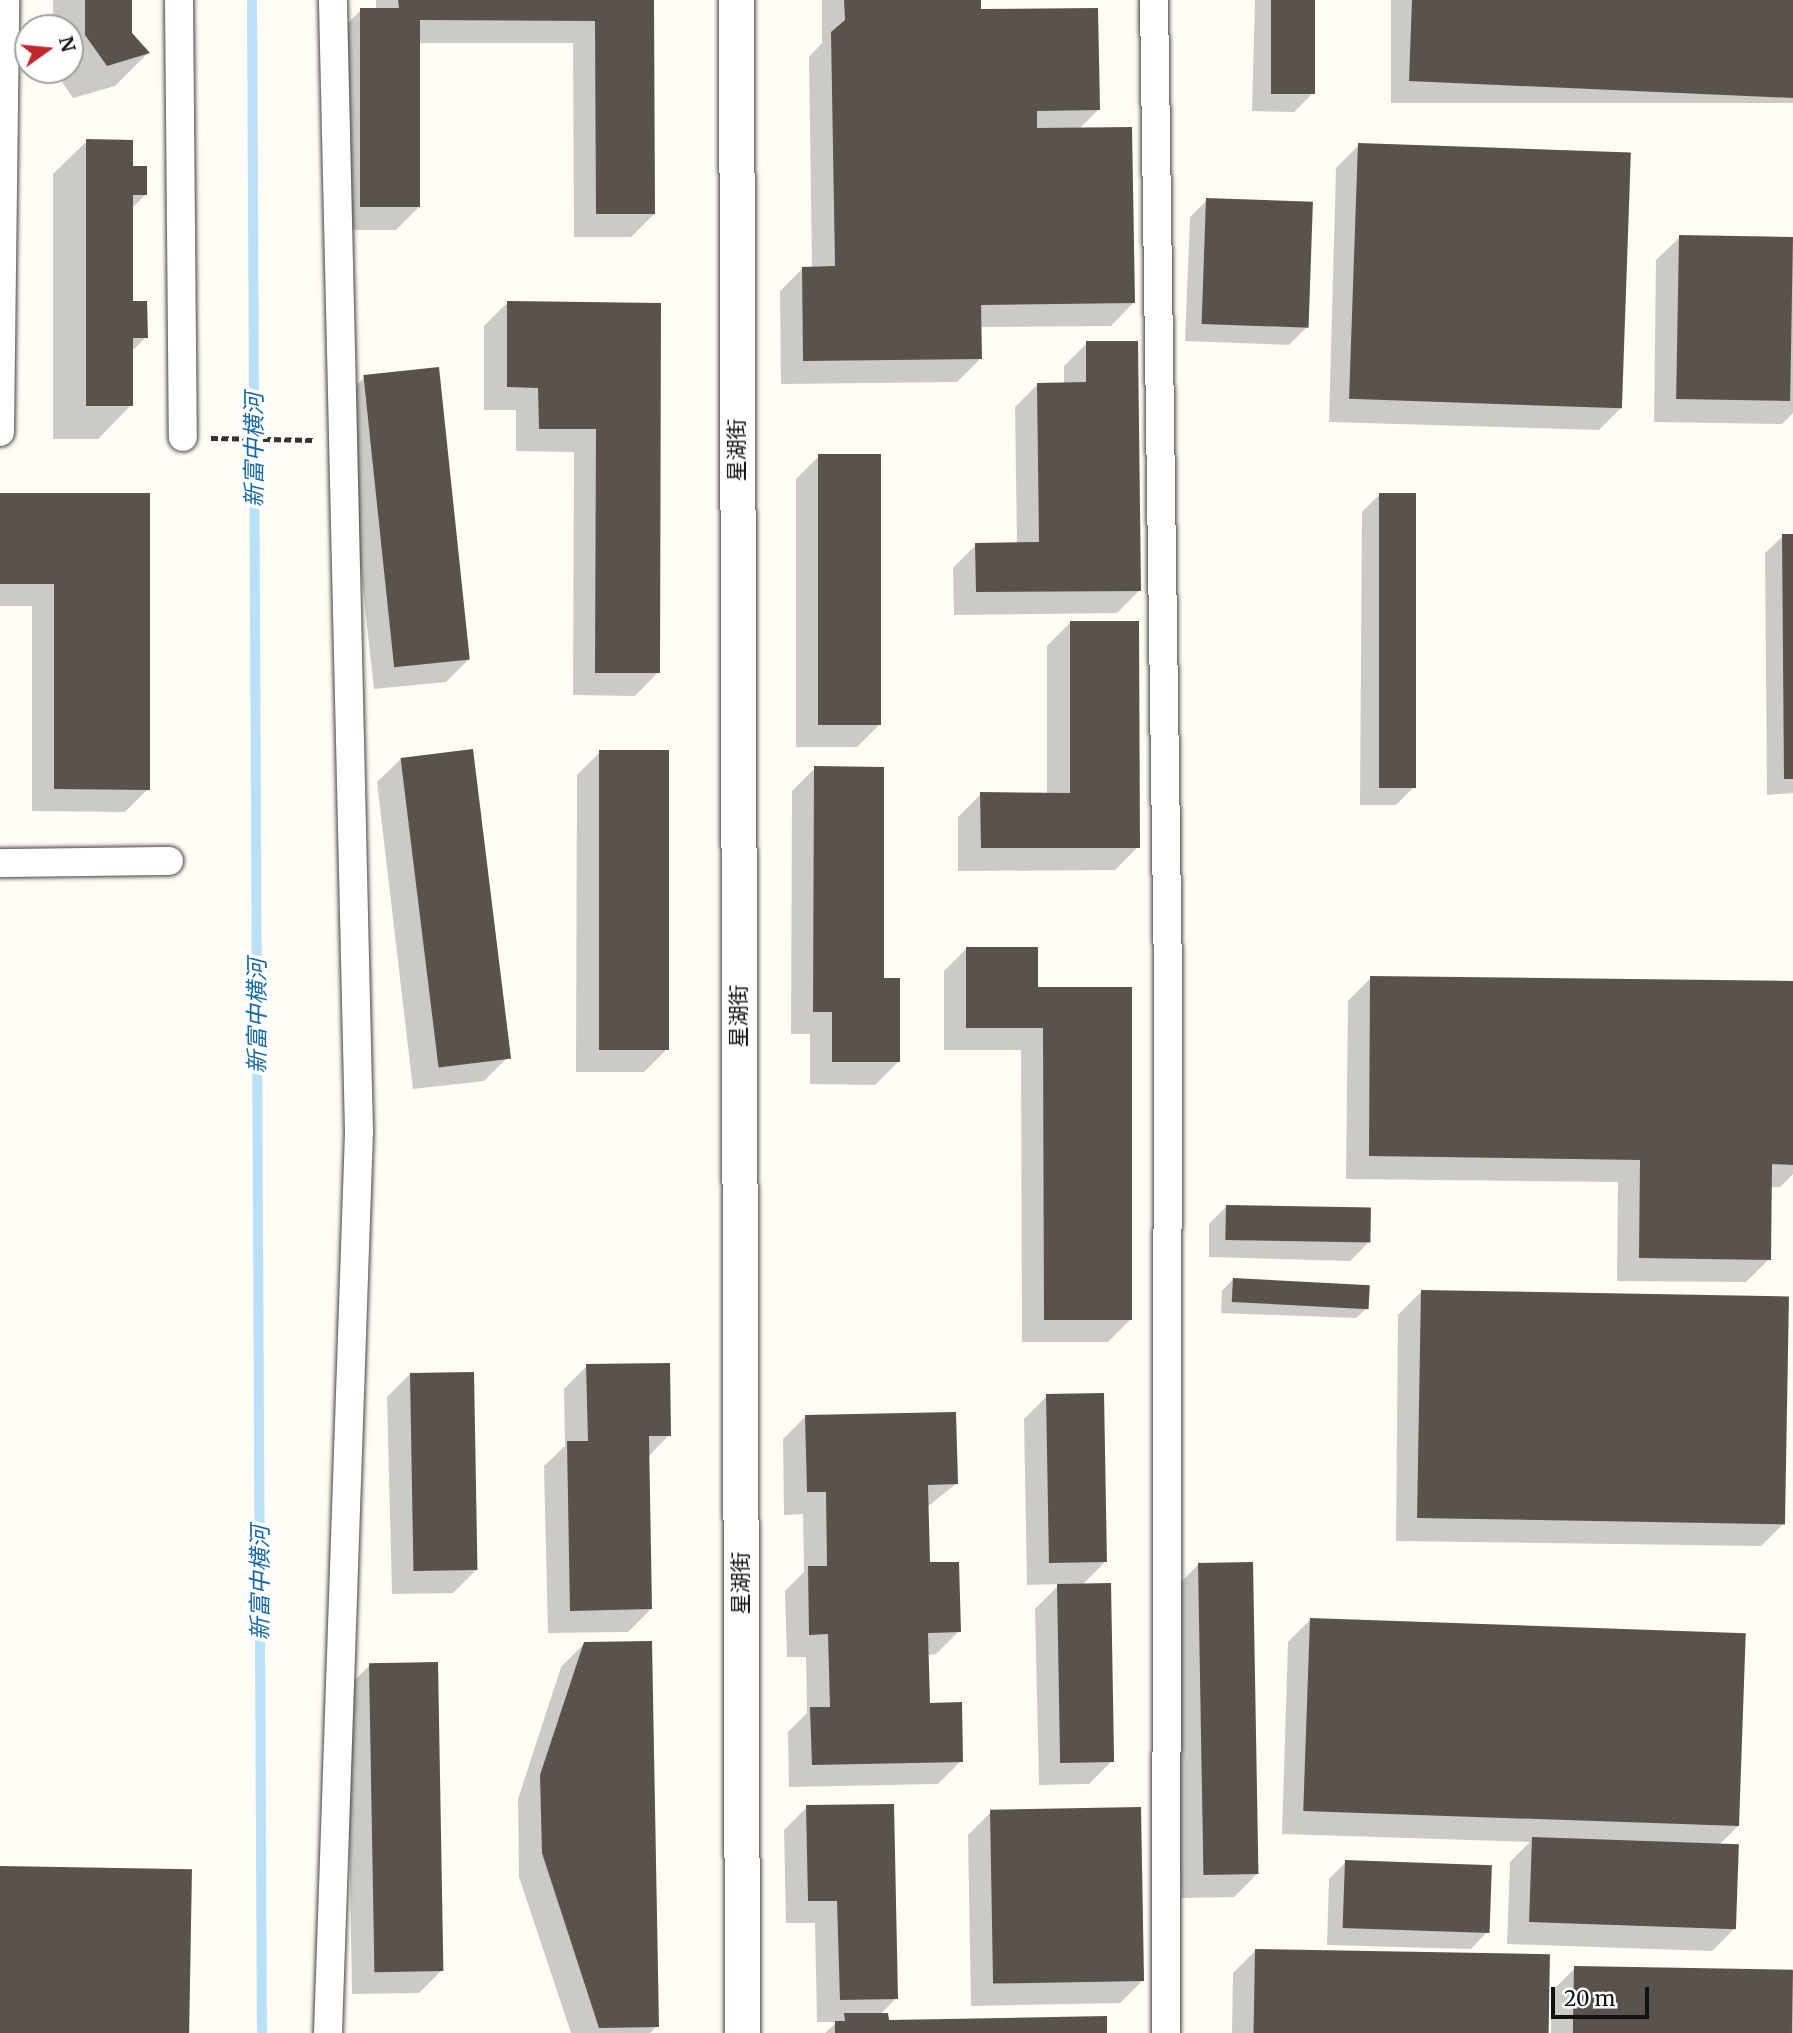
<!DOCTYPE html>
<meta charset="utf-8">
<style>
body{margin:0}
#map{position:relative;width:1793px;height:2033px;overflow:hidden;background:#fffdf5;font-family:Merriweather,"Noto Sans SC",serif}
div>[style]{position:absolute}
.shadow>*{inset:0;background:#0003;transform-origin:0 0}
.stream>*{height:10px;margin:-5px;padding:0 5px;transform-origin:5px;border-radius:5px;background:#b9e0f7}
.building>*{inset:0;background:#5a524d;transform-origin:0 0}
.path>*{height:4.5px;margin-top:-2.25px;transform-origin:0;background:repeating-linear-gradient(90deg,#333 0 7px,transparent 0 10.5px)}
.roads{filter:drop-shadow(0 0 2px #444) drop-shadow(0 0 2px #444)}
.minor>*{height:28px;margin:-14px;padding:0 14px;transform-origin:14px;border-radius:14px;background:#fff}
.tertiary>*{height:35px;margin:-17.5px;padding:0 17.5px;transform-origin:17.5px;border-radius:17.5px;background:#fff}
span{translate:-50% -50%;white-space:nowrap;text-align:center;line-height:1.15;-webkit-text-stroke:7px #fff;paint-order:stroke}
.street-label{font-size:21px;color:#111}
.water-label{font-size:23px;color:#1768a6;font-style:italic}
.north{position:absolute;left:14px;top:14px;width:70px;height:70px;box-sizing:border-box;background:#fff;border:2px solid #a0a0a0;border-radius:50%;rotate:75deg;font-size:19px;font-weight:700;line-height:28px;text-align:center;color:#111}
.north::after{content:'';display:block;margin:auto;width:24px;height:32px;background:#c4262e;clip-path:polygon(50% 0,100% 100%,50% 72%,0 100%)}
.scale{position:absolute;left:1551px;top:1987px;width:98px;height:32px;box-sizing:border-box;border:4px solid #111;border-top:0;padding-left:9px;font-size:21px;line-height:24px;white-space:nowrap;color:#111;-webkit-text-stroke:5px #fff;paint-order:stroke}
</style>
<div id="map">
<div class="shadow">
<div style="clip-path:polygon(53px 0,131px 0,131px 34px,148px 53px,115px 86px,73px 98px,54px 70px,70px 70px,70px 28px,53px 28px)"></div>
<div style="clip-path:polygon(376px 0,652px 0,654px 214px,631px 237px,574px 237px,573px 43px,418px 43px,419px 207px,396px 230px,338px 230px,338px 33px,361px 10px,376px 10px)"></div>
<div style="clip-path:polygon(822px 0,979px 0,979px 11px,1098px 110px,1078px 130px,1134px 302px,1111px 326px,980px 327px,980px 359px,957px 382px,781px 384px,780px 291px,803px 268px,812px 268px,809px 57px,822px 43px)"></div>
<div style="clip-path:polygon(1255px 0,1314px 0,1311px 95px,1294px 112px,1252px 111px)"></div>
<div style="left:1391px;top:0;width:402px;height:103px"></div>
<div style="clip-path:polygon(87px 141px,146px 194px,131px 209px,131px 302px,146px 337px,131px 352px,131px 405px,98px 439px,53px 439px,53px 174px)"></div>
<div style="clip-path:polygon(1359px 145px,1622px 407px,1599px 430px,1329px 422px,1336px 168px)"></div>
<div style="clip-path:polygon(1207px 200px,1307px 327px,1289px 345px,1185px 341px,1190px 217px)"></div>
<div style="clip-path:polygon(1680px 237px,1793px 239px,1793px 413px,1782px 424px,1654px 422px,1656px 260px)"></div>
<div style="clip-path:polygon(507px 303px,660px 305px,658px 672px,635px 696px,573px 695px,574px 452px,516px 451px,516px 410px,484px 410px,484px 326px)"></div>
<div style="clip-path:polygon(1087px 343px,1140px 590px,1117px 613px,954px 615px,953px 568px,976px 545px,1017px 544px,1015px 407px,1038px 384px,1064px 384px,1064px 366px)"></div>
<div style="clip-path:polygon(365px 377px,469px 659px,446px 682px,374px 689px,342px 400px)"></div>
<div style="clip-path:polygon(819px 456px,880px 724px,857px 747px,796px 747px,796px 479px)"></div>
<div style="clip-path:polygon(0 494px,148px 494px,148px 789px,125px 812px,32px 811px,32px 606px,0 606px)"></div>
<div style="clip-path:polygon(1379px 495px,1413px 788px,1396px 805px,1360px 805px,1362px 512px)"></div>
<div style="clip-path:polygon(1783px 536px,1793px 536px,1793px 793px,1767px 795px,1765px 553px)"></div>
<div style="clip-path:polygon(1070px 623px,1138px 847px,1115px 870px,958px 871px,958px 817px,981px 794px,1047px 794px,1047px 646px)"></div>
<div style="clip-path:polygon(600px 752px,667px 1049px,644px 1072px,576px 1072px,577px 775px)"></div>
<div style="clip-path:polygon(401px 759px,507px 1058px,484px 1081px,413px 1089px,377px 782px)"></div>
<div style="clip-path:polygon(815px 768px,898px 1062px,875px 1085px,810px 1084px,810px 1034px,791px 1034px,792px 791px)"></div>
<div style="clip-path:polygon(967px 948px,1036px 988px,1131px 1319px,1108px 1342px,1022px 1342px,1021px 1050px,944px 1050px,944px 971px)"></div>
<div style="clip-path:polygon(1371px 978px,1793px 983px,1793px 1174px,1780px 1187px,1770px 1187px,1769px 1259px,1746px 1282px,1617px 1281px,1618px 1182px,1346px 1179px,1348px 1001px)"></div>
<div style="clip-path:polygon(1227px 1206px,1368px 1243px,1350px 1261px,1209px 1257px,1209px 1224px)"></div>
<div style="clip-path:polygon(1233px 1279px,1368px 1307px,1356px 1318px,1221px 1313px,1222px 1291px)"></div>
<div style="clip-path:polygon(1421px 1292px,1784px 1523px,1761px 1546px,1396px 1541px,1398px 1315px)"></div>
<div style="clip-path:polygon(587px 1366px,669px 1435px,648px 1457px,651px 1609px,628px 1632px,548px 1633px,544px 1466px,565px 1446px,564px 1389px)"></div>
<div style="clip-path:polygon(410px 1374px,476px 1570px,453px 1593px,392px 1594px,387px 1397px)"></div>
<div style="clip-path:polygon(1047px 1396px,1106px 1561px,1081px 1586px,1112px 1761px,1089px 1784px,1039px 1785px,1035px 1609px,1060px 1584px,1027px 1585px,1024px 1419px)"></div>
<div style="clip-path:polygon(806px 1416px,956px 1484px,927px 1507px,928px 1564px,959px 1631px,936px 1654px,927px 1655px,928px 1704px,961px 1761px,938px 1784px,789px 1787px,788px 1732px,807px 1713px,806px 1657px,787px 1657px,785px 1591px,804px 1572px,803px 1514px,784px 1515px,783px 1439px)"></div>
<div style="clip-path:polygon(1199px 1564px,1257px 1874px,1234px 1897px,1181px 1898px,1176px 1587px)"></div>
<div style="clip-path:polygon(1311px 1619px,1739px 1825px,1719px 1845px,1735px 1928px,1712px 1951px,1507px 1944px,1510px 1862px,1530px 1842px,1282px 1834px,1288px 1642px)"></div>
<div style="clip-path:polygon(584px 1644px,657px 2026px,650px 2033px,571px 2033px,519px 1877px,518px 1799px,561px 1667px)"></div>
<div style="clip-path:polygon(370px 1665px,442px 1970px,419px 1993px,352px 1994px,347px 1688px)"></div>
<div style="clip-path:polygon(807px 1807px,896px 1998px,880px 2015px,887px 2022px,1106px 2033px,825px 2033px,837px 2022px,817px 2022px,815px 1923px,786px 1923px,784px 1830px)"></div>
<div style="clip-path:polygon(991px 1812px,1143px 1980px,1120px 2003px,971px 2006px,968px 1835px)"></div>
<div style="clip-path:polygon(1346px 1862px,1488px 1931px,1471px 1949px,1327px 1945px,1329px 1879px)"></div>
<div style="clip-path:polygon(1256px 1950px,1547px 2033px,1232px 2033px,1233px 1973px)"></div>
<div style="clip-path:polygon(1575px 1968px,1793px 1972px,1793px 2033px,1551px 2033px,1552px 1991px)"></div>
</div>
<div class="stream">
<div style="left:252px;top:0;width:2033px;rotate:89.72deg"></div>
</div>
<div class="building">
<div style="clip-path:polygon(85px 0,132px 0,132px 33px,150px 53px,107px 66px,85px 35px)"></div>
<div style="clip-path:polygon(398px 0,654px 0,655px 214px,596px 214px,595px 21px,420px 20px,420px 207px,360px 207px,360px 8px,399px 8px)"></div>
<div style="clip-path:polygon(844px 0,981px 0,981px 9px,1098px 8px,1100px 110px,1037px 111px,1037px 128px,1132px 127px,1135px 303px,981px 305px,982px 359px,803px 361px,802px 267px,835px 266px,831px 32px,845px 20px)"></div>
<div style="left:1271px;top:0;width:44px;height:94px"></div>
<div style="clip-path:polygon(1412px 0,1793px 0,1793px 98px,1409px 81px)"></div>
<div style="clip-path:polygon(86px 139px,133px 140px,133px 166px,147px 166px,147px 195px,133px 195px,133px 301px,147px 301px,148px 338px,133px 338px,133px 406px,86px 406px)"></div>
<div style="left:1358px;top:143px;width:273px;height:256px;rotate:2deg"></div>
<div style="left:1206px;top:198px;width:107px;height:126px;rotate:2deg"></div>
<div style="left:1679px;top:235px;width:114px;height:164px;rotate:1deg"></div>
<div style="clip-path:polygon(507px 301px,661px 303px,660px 673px,595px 673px,596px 429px,539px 429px,538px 388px,507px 387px)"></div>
<div style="clip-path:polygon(1086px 341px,1138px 341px,1141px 591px,976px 592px,975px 543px,1039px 542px,1037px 383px,1086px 382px)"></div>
<div style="left:439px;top:367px;width:294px;height:76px;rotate:84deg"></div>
<div style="left:818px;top:454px;width:63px;height:271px"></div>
<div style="clip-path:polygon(0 493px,150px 493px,150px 790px,54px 789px,54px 584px,0 584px)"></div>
<div style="left:1379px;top:493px;width:37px;height:295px"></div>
<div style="clip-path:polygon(1782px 534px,1793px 534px,1793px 779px,1784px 779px)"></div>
<div style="clip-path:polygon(1070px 621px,1139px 621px,1140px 848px,981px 848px,980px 792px,1070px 793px)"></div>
<div style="left:473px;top:749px;width:312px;height:73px;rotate:83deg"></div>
<div style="left:599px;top:750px;width:70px;height:300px"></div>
<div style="clip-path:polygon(814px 766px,884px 767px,884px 978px,900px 978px,900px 1062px,832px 1062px,832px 1012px,813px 1012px)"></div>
<div style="clip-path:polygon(966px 947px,1038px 947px,1038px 987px,1132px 987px,1132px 1320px,1044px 1320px,1043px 1028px,966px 1028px)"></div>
<div style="clip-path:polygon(1370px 976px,1793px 981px,1793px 1165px,1772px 1164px,1771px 1260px,1639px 1258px,1640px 1160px,1369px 1156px)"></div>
<div style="left:1226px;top:1205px;width:145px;height:35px;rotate:1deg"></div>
<div style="left:1233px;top:1278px;width:137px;height:24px;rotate:3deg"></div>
<div style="left:1421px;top:1290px;width:368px;height:228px;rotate:1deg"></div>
<div style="clip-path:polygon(670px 1363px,671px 1436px,649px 1436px,652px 1609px,570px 1611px,567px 1441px,588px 1441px,586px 1364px)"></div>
<div style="left:474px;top:1372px;width:198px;height:64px;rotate:89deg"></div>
<div style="left:1104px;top:1393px;width:169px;height:58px;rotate:89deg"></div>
<div style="clip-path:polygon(956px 1412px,958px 1484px,928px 1485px,930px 1562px,959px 1562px,961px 1632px,928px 1633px,930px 1703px,962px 1702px,963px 1762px,812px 1765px,810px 1707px,830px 1707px,828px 1634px,809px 1635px,808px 1566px,827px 1566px,826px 1492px,807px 1492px,805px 1415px)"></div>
<div style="left:1253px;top:1562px;width:312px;height:55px;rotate:89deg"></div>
<div style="left:1111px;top:1583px;width:179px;height:54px;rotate:89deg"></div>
<div style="left:1310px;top:1618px;width:436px;height:193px;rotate:2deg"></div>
<div style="clip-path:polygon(652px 1641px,659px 2027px,599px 2028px,542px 1853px,540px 1775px,584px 1642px)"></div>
<div style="left:438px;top:1662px;width:309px;height:69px;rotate:89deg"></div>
<div style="clip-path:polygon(894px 1804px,898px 1999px,840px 2000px,837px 1901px,808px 1901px,806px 1805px)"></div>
<div style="left:1141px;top:1807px;width:174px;height:151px;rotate:89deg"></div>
<div style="left:1532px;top:1837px;width:207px;height:85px;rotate:2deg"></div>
<div style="left:1345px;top:1860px;width:147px;height:68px;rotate:2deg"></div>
<div style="left:0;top:1866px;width:192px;height:167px;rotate:1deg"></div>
<div style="left:1255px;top:1949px;width:295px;height:84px;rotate:1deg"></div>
<div style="left:1574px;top:1966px;width:219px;height:67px;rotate:1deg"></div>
<div style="clip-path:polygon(844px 2013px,888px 2013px,889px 2020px,1107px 2016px,1107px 2033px,835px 2033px,835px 2021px,845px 2021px)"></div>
</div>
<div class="path">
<div style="left:211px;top:438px;width:103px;rotate:1.1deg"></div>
</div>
<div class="roads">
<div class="minor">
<div style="left:179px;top:0;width:437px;rotate:89.5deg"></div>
<div style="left:1154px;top:0;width:982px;rotate:89.18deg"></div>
<div style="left:1168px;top:982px;width:1051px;rotate:90.11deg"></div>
<div style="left:0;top:432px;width:432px;rotate:-89.3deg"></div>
<div style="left:0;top:863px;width:169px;rotate:-0.7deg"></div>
<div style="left:328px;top:2033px;width:902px;rotate:-88.03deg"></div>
<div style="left:359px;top:1132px;width:1132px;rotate:-91.32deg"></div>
</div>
<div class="tertiary">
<div style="left:736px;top:0;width:2033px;rotate:89.83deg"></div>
</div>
</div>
<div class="street-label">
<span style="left:737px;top:450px;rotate:-90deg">星湖街</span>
<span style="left:739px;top:1016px;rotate:-90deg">星湖街</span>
<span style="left:741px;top:1583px;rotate:-90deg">星湖街</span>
</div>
<div class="water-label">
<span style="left:254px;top:450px;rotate:-90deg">新富中横河</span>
<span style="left:257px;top:1016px;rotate:-90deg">新富中横河</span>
<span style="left:260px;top:1583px;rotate:-90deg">新富中横河</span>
</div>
<div class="north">N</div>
<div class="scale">20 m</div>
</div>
